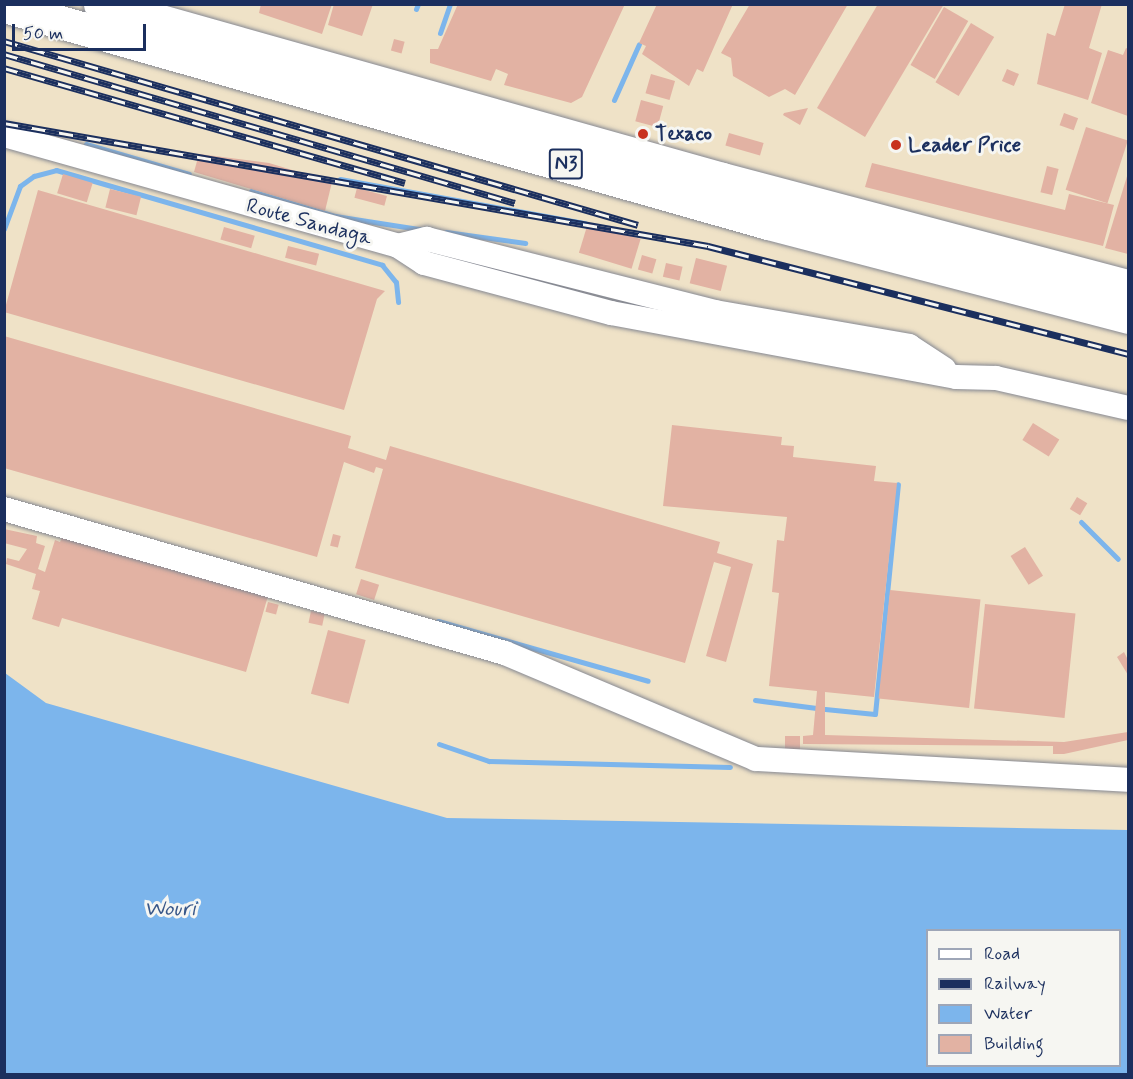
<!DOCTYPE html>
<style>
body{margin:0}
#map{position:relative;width:1133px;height:1079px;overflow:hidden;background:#efe2c7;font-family:Mynerve,sans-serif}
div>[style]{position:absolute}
.water>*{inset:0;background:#7cb5ec}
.stream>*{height:5px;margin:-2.5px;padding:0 2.5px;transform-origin:2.5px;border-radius:2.5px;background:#7cb5ec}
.building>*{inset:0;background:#e2b2a3;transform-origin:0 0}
.roads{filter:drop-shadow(0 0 2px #858892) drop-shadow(0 0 2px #858892)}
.minor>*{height:24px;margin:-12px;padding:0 12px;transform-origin:12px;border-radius:12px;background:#fff}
.highway>*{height:33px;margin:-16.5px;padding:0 16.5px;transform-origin:16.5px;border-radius:16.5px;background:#fff}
.rail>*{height:7px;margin-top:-3.5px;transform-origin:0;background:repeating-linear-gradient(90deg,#f6f6f2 0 14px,#1b2f5e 0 28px);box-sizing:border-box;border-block:2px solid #1b2f5e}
.dots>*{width:16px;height:16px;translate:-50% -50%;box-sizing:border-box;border:3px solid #f6f6f2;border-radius:50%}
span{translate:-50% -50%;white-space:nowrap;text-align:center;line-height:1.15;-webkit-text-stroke:6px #f6f6f2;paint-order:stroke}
.shield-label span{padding:2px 4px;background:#f6f6f2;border:2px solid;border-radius:4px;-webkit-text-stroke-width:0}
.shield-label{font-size:20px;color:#1b2f5e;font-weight:700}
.poi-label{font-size:21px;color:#1b2f5e;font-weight:700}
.left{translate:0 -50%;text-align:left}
.street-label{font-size:21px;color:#1b2f5e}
.water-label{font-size:22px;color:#385789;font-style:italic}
.frame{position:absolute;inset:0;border:6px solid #1b2f5e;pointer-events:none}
.legend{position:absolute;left:926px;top:929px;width:195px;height:138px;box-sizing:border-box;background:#f6f6f2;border:2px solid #9ea6b7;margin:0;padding:8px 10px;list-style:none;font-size:18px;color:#1b2f5e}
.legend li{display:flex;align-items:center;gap:12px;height:30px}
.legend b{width:30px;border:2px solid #9ea6b7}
.scale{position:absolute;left:12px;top:24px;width:134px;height:27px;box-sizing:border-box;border:3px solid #1b2f5e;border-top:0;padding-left:8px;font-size:18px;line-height:21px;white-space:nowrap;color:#1b2f5e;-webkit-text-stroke:4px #f6f6f2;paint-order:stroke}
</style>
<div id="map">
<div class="water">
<div style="clip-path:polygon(evenodd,5px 673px,46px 703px,447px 818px,1128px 830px,1128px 1074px,5px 1074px,5px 673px,928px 930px,1120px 930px,1120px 1066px,928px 1066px,928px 930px)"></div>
</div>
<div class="stream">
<div style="left:416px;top:9px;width:5px;rotate:-68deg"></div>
<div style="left:440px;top:33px;width:31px;rotate:-71deg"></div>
<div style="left:614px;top:100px;width:61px;rotate:-65.9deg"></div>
<div style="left:86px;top:144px;width:107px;rotate:16.2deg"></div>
<div style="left:340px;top:179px;width:249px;rotate:10.2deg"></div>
<div style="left:251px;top:191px;width:88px;rotate:16.6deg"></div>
<div style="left:335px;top:216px;width:91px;rotate:8.8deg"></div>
<div style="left:4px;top:229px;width:46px;rotate:-69.6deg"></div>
<div style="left:20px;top:186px;width:17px;rotate:-36deg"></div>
<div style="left:34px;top:176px;width:23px;rotate:-15deg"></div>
<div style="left:56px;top:170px;width:340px;rotate:16.2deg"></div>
<div style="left:382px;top:265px;width:22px;rotate:51deg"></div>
<div style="left:396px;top:282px;width:20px;rotate:84deg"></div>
<div style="left:446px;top:232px;width:80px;rotate:7.9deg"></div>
<div style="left:1081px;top:522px;width:52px;rotate:45deg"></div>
<div style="left:438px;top:621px;width:218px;rotate:15.9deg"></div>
<div style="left:755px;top:700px;width:62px;rotate:7.5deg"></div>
<div style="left:825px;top:709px;width:50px;rotate:5.7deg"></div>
<div style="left:875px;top:714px;width:231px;rotate:-84.3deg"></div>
<div style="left:439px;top:744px;width:53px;rotate:18.8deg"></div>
<div style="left:489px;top:761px;width:241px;rotate:1.4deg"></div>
</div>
<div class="building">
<div style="clip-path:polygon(261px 4px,332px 4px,322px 34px,259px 13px)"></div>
<div style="clip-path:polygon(334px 4px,373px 4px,362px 36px,328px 25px)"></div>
<div style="clip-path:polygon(458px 4px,625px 4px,582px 97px,571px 103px,504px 85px,508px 74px,496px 69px,491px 81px,430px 63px,430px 49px,438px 49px)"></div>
<div style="clip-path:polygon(657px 4px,733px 4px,703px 72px,697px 69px,689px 86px,642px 54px,646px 46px,639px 43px)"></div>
<div style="clip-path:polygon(750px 4px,848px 4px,795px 95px,785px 89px,769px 97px,733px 76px,731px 58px,721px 53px)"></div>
<div style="clip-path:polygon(878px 4px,944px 4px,865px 137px,817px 108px)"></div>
<div style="clip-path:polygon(1065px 4px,1102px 4px,1089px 48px,1102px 53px,1088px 100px,1037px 84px,1047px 33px,1055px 36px)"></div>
<div style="left:944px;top:7px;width:28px;height:67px;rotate:30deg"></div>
<div style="left:971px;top:23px;width:27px;height:69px;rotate:31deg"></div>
<div style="left:394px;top:39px;width:11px;height:12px;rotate:15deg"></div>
<div style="clip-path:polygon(1126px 48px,1128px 49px,1128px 116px,1091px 103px,1108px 50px,1123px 55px)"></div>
<div style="left:1007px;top:69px;width:13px;height:13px;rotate:23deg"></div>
<div style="left:651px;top:74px;width:25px;height:20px;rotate:16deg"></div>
<div style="left:641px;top:100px;width:23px;height:22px;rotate:15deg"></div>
<div style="clip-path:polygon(808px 108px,800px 125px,783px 115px,784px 113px)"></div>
<div style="left:1064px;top:113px;width:15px;height:13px;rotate:20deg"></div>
<div style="left:1086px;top:127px;width:44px;height:66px;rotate:18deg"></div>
<div style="left:729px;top:133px;width:36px;height:13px;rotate:16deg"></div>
<div style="clip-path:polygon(199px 154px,269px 163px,332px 182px,325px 211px,194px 172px)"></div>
<div style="clip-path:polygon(872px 163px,1065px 210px,1069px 194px,1114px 205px,1103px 246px,865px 187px)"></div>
<div style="left:1047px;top:166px;width:12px;height:27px;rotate:14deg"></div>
<div style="clip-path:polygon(1128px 173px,1128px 254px,1105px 248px)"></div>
<div style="left:63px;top:174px;width:31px;height:20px;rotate:17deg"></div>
<div style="left:357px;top:188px;width:31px;height:10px;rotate:15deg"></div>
<div style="left:110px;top:189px;width:32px;height:19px;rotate:14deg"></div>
<div style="clip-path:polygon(38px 190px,385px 291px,377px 299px,344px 410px,4px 312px)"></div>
<div style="left:588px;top:223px;width:55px;height:31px;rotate:17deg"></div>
<div style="left:224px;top:227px;width:32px;height:13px;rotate:16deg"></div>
<div style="left:288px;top:246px;width:32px;height:12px;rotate:14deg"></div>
<div style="left:642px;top:255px;width:15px;height:15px;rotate:16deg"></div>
<div style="left:696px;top:258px;width:32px;height:26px;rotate:14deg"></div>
<div style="left:666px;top:263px;width:17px;height:14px;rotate:13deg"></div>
<div style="clip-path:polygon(4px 336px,351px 436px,348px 448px,386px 460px,390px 446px,720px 542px,717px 553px,753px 564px,726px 662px,706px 656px,731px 567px,714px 562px,685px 663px,355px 568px,383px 469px,376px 467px,374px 473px,344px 462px,317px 557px,4px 468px)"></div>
<div style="left:1033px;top:423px;width:31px;height:20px;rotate:32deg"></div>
<div style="clip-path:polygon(672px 425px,782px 437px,781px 445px,794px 446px,793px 457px,876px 466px,874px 481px,897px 483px,874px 697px,825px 692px,825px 735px,1064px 742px,1128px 732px,1128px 740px,1064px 754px,1053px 754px,1053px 746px,803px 744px,803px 736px,813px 735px,817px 691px,769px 686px,779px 593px,772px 592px,777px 540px,784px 541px,787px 517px,663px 506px)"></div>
<div style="left:1077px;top:497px;width:12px;height:14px;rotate:31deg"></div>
<div style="clip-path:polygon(4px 529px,37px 536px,36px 543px,45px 546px,38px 569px,45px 572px,55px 540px,60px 542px,63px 535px,270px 589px,246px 672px,62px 618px,59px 627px,32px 619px,40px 591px,32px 589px,36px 574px,6px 564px,7px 558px,19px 561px,27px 549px,4px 543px)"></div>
<div style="left:333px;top:534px;width:8px;height:12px;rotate:14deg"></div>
<div style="left:1025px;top:547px;width:34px;height:17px;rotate:58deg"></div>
<div style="left:361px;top:579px;width:19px;height:16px;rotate:18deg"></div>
<div style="left:890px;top:590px;width:91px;height:109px;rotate:6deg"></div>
<div style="left:268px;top:602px;width:11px;height:10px;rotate:15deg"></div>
<div style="left:985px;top:604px;width:91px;height:105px;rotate:6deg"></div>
<div style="left:311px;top:611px;width:14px;height:12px;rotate:12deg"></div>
<div style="left:328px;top:630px;width:39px;height:66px;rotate:15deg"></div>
<div style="clip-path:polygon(1124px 652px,1128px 660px,1128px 675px,1117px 657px)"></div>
<div style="left:785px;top:736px;width:15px;height:20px"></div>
</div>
<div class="roads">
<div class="minor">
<div style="left:4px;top:135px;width:409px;rotate:15.7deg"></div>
<div style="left:398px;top:246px;width:31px;rotate:33deg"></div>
<div style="left:424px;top:263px;width:194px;rotate:15deg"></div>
<div style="left:611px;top:313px;width:351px;rotate:10.5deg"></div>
<div style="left:956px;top:377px;width:40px;rotate:1.4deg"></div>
<div style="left:996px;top:378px;width:135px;rotate:12.8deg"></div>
<div style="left:398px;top:246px;width:30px;rotate:-14deg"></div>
<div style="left:427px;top:239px;width:297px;rotate:14.2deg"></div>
<div style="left:715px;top:312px;width:197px;rotate:9.9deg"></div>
<div style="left:909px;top:346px;width:42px;rotate:33.3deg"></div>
<div style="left:4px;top:509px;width:521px;rotate:16.04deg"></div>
<div style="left:505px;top:653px;width:272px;rotate:22.9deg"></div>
<div style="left:756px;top:759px;width:373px;rotate:3.2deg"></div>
</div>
<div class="highway">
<div style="left:100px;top:4px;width:646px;rotate:15.71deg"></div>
<div style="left:722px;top:179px;width:420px;rotate:14.8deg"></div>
<div style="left:4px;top:6px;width:794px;rotate:15.86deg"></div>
<div style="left:768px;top:223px;width:372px;rotate:14.6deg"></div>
</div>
</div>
<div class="rail">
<div style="left:4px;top:41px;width:660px;rotate:16.18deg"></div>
<div style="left:4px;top:54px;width:532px;rotate:16.26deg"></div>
<div style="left:4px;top:68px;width:417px;rotate:16deg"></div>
<div style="left:4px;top:123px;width:715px;rotate:9.91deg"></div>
<div style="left:708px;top:246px;width:434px;rotate:14.4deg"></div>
</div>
<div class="dots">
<div style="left:643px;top:134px;background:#c8321e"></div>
<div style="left:896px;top:145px;background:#c8321e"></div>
</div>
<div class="shield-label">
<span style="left:566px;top:164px">N3</span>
</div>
<div class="poi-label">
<span class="left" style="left:655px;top:134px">Texaco</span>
<span class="left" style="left:908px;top:145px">Leader Price</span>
</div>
<div class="street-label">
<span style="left:309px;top:222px;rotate:15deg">Route Sandaga</span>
</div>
<div class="water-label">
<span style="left:170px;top:910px">Wouri</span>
</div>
<div class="frame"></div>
<ul class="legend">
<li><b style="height:8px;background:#fff"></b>Road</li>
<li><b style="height:8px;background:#1b2f5e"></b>Railway</li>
<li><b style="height:16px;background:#7cb5ec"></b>Water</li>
<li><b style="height:16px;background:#e2b2a3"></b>Building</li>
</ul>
<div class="scale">50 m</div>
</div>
